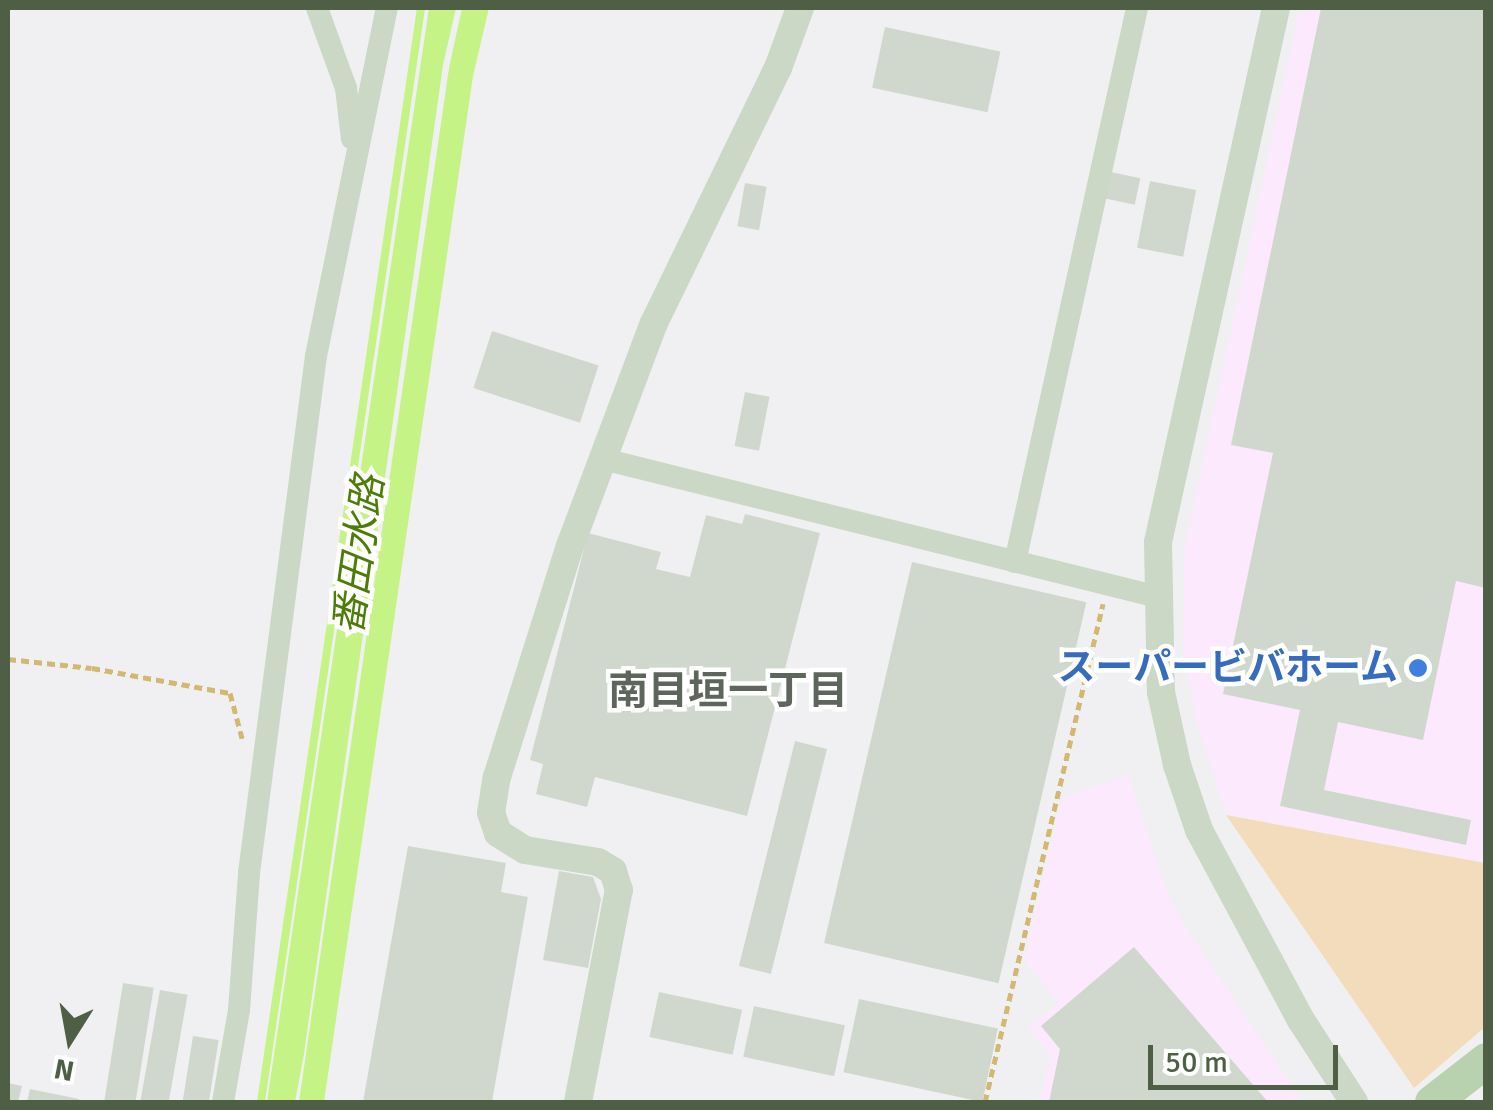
<!DOCTYPE html>
<meta charset="utf-8">
<style>
body{margin:0}
#map{position:relative;width:1493px;height:1110px;overflow:hidden;background:#f0f0f3;font-family:Signika,"Noto Sans JP",sans-serif}
div>[style]{position:absolute}
.commercial>*{inset:0;background:#fce9fd}
.green>*{inset:0;background:#f3dcbb}
.water>*{inset:0;background:#c5f385}
.stream>*{height:8px;margin:-4px;padding:0 4px;transform-origin:4px;border-radius:4px;background:#c5f385}
.building>*{inset:0;background:#d0d8ce;transform-origin:0 0}
.path>*{height:5px;margin-top:-2.5px;transform-origin:0;background:repeating-linear-gradient(90deg,#d4b771 0 8px,transparent 0 13px)}
.minor>*{height:22px;margin:-11px;padding:0 11px;transform-origin:11px;border-radius:11px;background:#cbd8c5}
.tertiary>*{height:28px;margin:-14px;padding:0 14px;transform-origin:14px;border-radius:14px;background:#cbd8c5}
.primary>*{height:35px;margin:-17.5px;padding:0 17.5px;transform-origin:17.5px;border-radius:17.5px;background:#b8d1ae}
.dots>*{width:28px;height:28px;translate:-50% -50%;box-sizing:border-box;border:5px solid #fff;border-radius:50%}
span{translate:-50% -50%;white-space:nowrap;text-align:center;line-height:1.15;-webkit-text-stroke:9px #fff;paint-order:stroke}
.shop-label{font-size:38px;color:#366cbe;font-weight:700}
.right{translate:-100% -50%;text-align:right}
.water-label{font-size:40px;color:#4c7d07;font-style:italic}
.neighbourhood-label{font-size:40px;color:#5e655c;font-weight:700}
.frame{position:absolute;inset:0;border:10px solid #4e5f46;pointer-events:none}
.north{position:absolute;left:20px;top:990px;width:100px;height:100px;-webkit-text-stroke:8px #fff;paint-order:stroke;rotate:191deg;font-size:28px;font-weight:700;line-height:40px;text-align:center;color:#4e5f46}
.north::after{content:'';display:block;margin:auto;width:35px;height:45px;background:#4e5f46;clip-path:polygon(50% 0,100% 100%,50% 72%,0 100%)}
.scale{position:absolute;left:1148px;top:1045px;width:190px;height:45px;box-sizing:border-box;border:5px solid #4e5f46;border-top:0;padding-left:12px;font-size:30px;line-height:35px;white-space:nowrap;color:#4e5f46;-webkit-text-stroke:8px #fff;paint-order:stroke}
</style>
<div id="map">
<div class="commercial">
<div style="clip-path:polygon(1300px 8px,1485px 8px,1485px 862px,1226px 814px,1197px 722px,1183px 639px,1185px 548px)"></div>
<div style="clip-path:polygon(1129px 775px,1165px 886px,1185px 926px,1303px 1102px,1039px 1102px,1051px 1056px,1028px 1028px,1058px 1003px,1024px 959px,1062px 798px)"></div>
</div>
<div class="green">
<div style="clip-path:polygon(1226px 815px,1485px 863px,1485px 1027px,1414px 1088px)"></div>
</div>
<div class="water">
<div style="clip-path:polygon(429px 8px,456px 8px,443px 65px,304px 1054px,295px 1102px,267px 1102px)"></div>
<div style="clip-path:polygon(462px 8px,489px 8px,473px 76px,324px 1102px,299px 1102px,449px 68px)"></div>
</div>
<div class="stream">
<div style="left:261px;top:1102px;width:1106px;rotate:-81.68deg"></div>
</div>
<div class="building">
<div style="clip-path:polygon(1321px 8px,1486px 8px,1486px 588px,1456px 581px,1423px 740px,1338px 722px,1324px 790px,1471px 820px,1466px 845px,1280px 806px,1300px 710px,1223px 694px,1273px 453px,1231px 445px)"></div>
<div style="left:885px;top:27px;width:118px;height:62px;rotate:12deg"></div>
<div style="left:1111px;top:172px;width:30px;height:27px;rotate:12deg"></div>
<div style="left:1150px;top:181px;width:47px;height:68px;rotate:11deg"></div>
<div style="left:745px;top:183px;width:22px;height:44px;rotate:10deg"></div>
<div style="left:492px;top:331px;width:112px;height:60px;rotate:18deg"></div>
<div style="left:745px;top:392px;width:25px;height:55px;rotate:11deg"></div>
<div style="clip-path:polygon(745px 514px,820px 533px,747px 816px,595px 777px,587px 807px,536px 794px,543px 764px,530px 760px,588px 533px,661px 552px,656px 569px,690px 577px,706px 515px,742px 524px)"></div>
<div style="left:912px;top:562px;width:179px;height:391px;rotate:13deg"></div>
<div style="left:795px;top:741px;width:33px;height:232px;rotate:14deg"></div>
<div style="clip-path:polygon(408px 846px,506px 863px,501px 892px,528px 897px,492px 1102px,363px 1102px)"></div>
<div style="clip-path:polygon(559px 871px,593px 877px,601px 899px,588px 968px,543px 960px)"></div>
<div style="clip-path:polygon(1134px 947px,1268px 1102px,1049px 1102px,1060px 1049px,1041px 1026px)"></div>
<div style="left:123px;top:983px;width:31px;height:121px;rotate:9deg"></div>
<div style="left:160px;top:990px;width:28px;height:114px;rotate:10deg"></div>
<div style="left:659px;top:992px;width:85px;height:46px;rotate:12deg"></div>
<div style="left:859px;top:999px;width:142px;height:75px;rotate:12deg"></div>
<div style="left:754px;top:1006px;width:93px;height:52px;rotate:12deg"></div>
<div style="left:193px;top:1036px;width:26px;height:67px;rotate:9deg"></div>
<div style="clip-path:polygon(8px 1083px,22px 1086px,18px 1102px,8px 1102px)"></div>
<div style="clip-path:polygon(30px 1089px,79px 1099px,78px 1102px,27px 1102px)"></div>
</div>
<div class="path">
<div style="left:8px;top:659px;width:84px;rotate:6.1deg"></div>
<div style="left:92px;top:668px;width:140px;rotate:10.3deg"></div>
<div style="left:230px;top:693px;width:47px;rotate:75.1deg"></div>
<div style="left:985px;top:1102px;width:512px;rotate:-76.67deg"></div>
</div>
<div class="minor">
<div style="left:317px;top:8px;width:85px;rotate:70.1deg"></div>
<div style="left:346px;top:88px;width:51px;rotate:83.3deg"></div>
<div style="left:603px;top:459px;width:572px;rotate:13.96deg"></div>
<div style="left:1015px;top:562px;width:567px;rotate:-77.58deg"></div>
<div style="left:223px;top:1102px;width:93px;rotate:-80.1deg"></div>
<div style="left:239px;top:1010px;width:137px;rotate:-85.8deg"></div>
<div style="left:249px;top:873px;width:521px;rotate:-82.62deg"></div>
<div style="left:316px;top:356px;width:355px;rotate:-78.5deg"></div>
</div>
<div class="tertiary">
<div style="left:1276px;top:8px;width:547px;rotate:102.46deg"></div>
<div style="left:1158px;top:542px;width:150px;rotate:88.9deg"></div>
<div style="left:1161px;top:692px;width:75px;rotate:77.6deg"></div>
<div style="left:1177px;top:765px;width:69px;rotate:71.3deg"></div>
<div style="left:1199px;top:830px;width:216px;rotate:61.8deg"></div>
<div style="left:1301px;top:1020px;width:98px;rotate:57.1deg"></div>
<div style="left:578px;top:1102px;width:216px;rotate:-79.1deg"></div>
<div style="left:619px;top:890px;width:20px;rotate:-108deg"></div>
<div style="left:613px;top:871px;width:17px;rotate:-149deg"></div>
<div style="left:598px;top:862px;width:74px;rotate:-170.7deg"></div>
<div style="left:525px;top:850px;width:32px;rotate:-148deg"></div>
<div style="left:498px;top:833px;width:21px;rotate:-109deg"></div>
<div style="left:491px;top:813px;width:36px;rotate:-81deg"></div>
<div style="left:497px;top:777px;width:242px;rotate:-72.5deg"></div>
<div style="left:570px;top:546px;width:238px;rotate:-69.4deg"></div>
<div style="left:654px;top:323px;width:284px;rotate:-64.1deg"></div>
<div style="left:778px;top:68px;width:64px;rotate:-69.9deg"></div>
</div>
<div class="primary">
<div style="left:1432px;top:1102px;width:68px;rotate:-37.9deg"></div>
</div>
<div class="dots">
<div style="left:1418px;top:668px;background:#3f7fe0"></div>
</div>
<div class="shop-label">
<span class="right" style="left:1398px;top:668px">スーパービバホーム</span>
</div>
<div class="water-label">
<span style="left:359px;top:555px;rotate:-82deg">番田水路</span>
</div>
<div class="neighbourhood-label">
<span style="left:728px;top:691px">南目垣一丁目</span>
</div>
<div class="frame"></div>
<div class="north">N</div>
<div class="scale">50 m</div>
</div>
